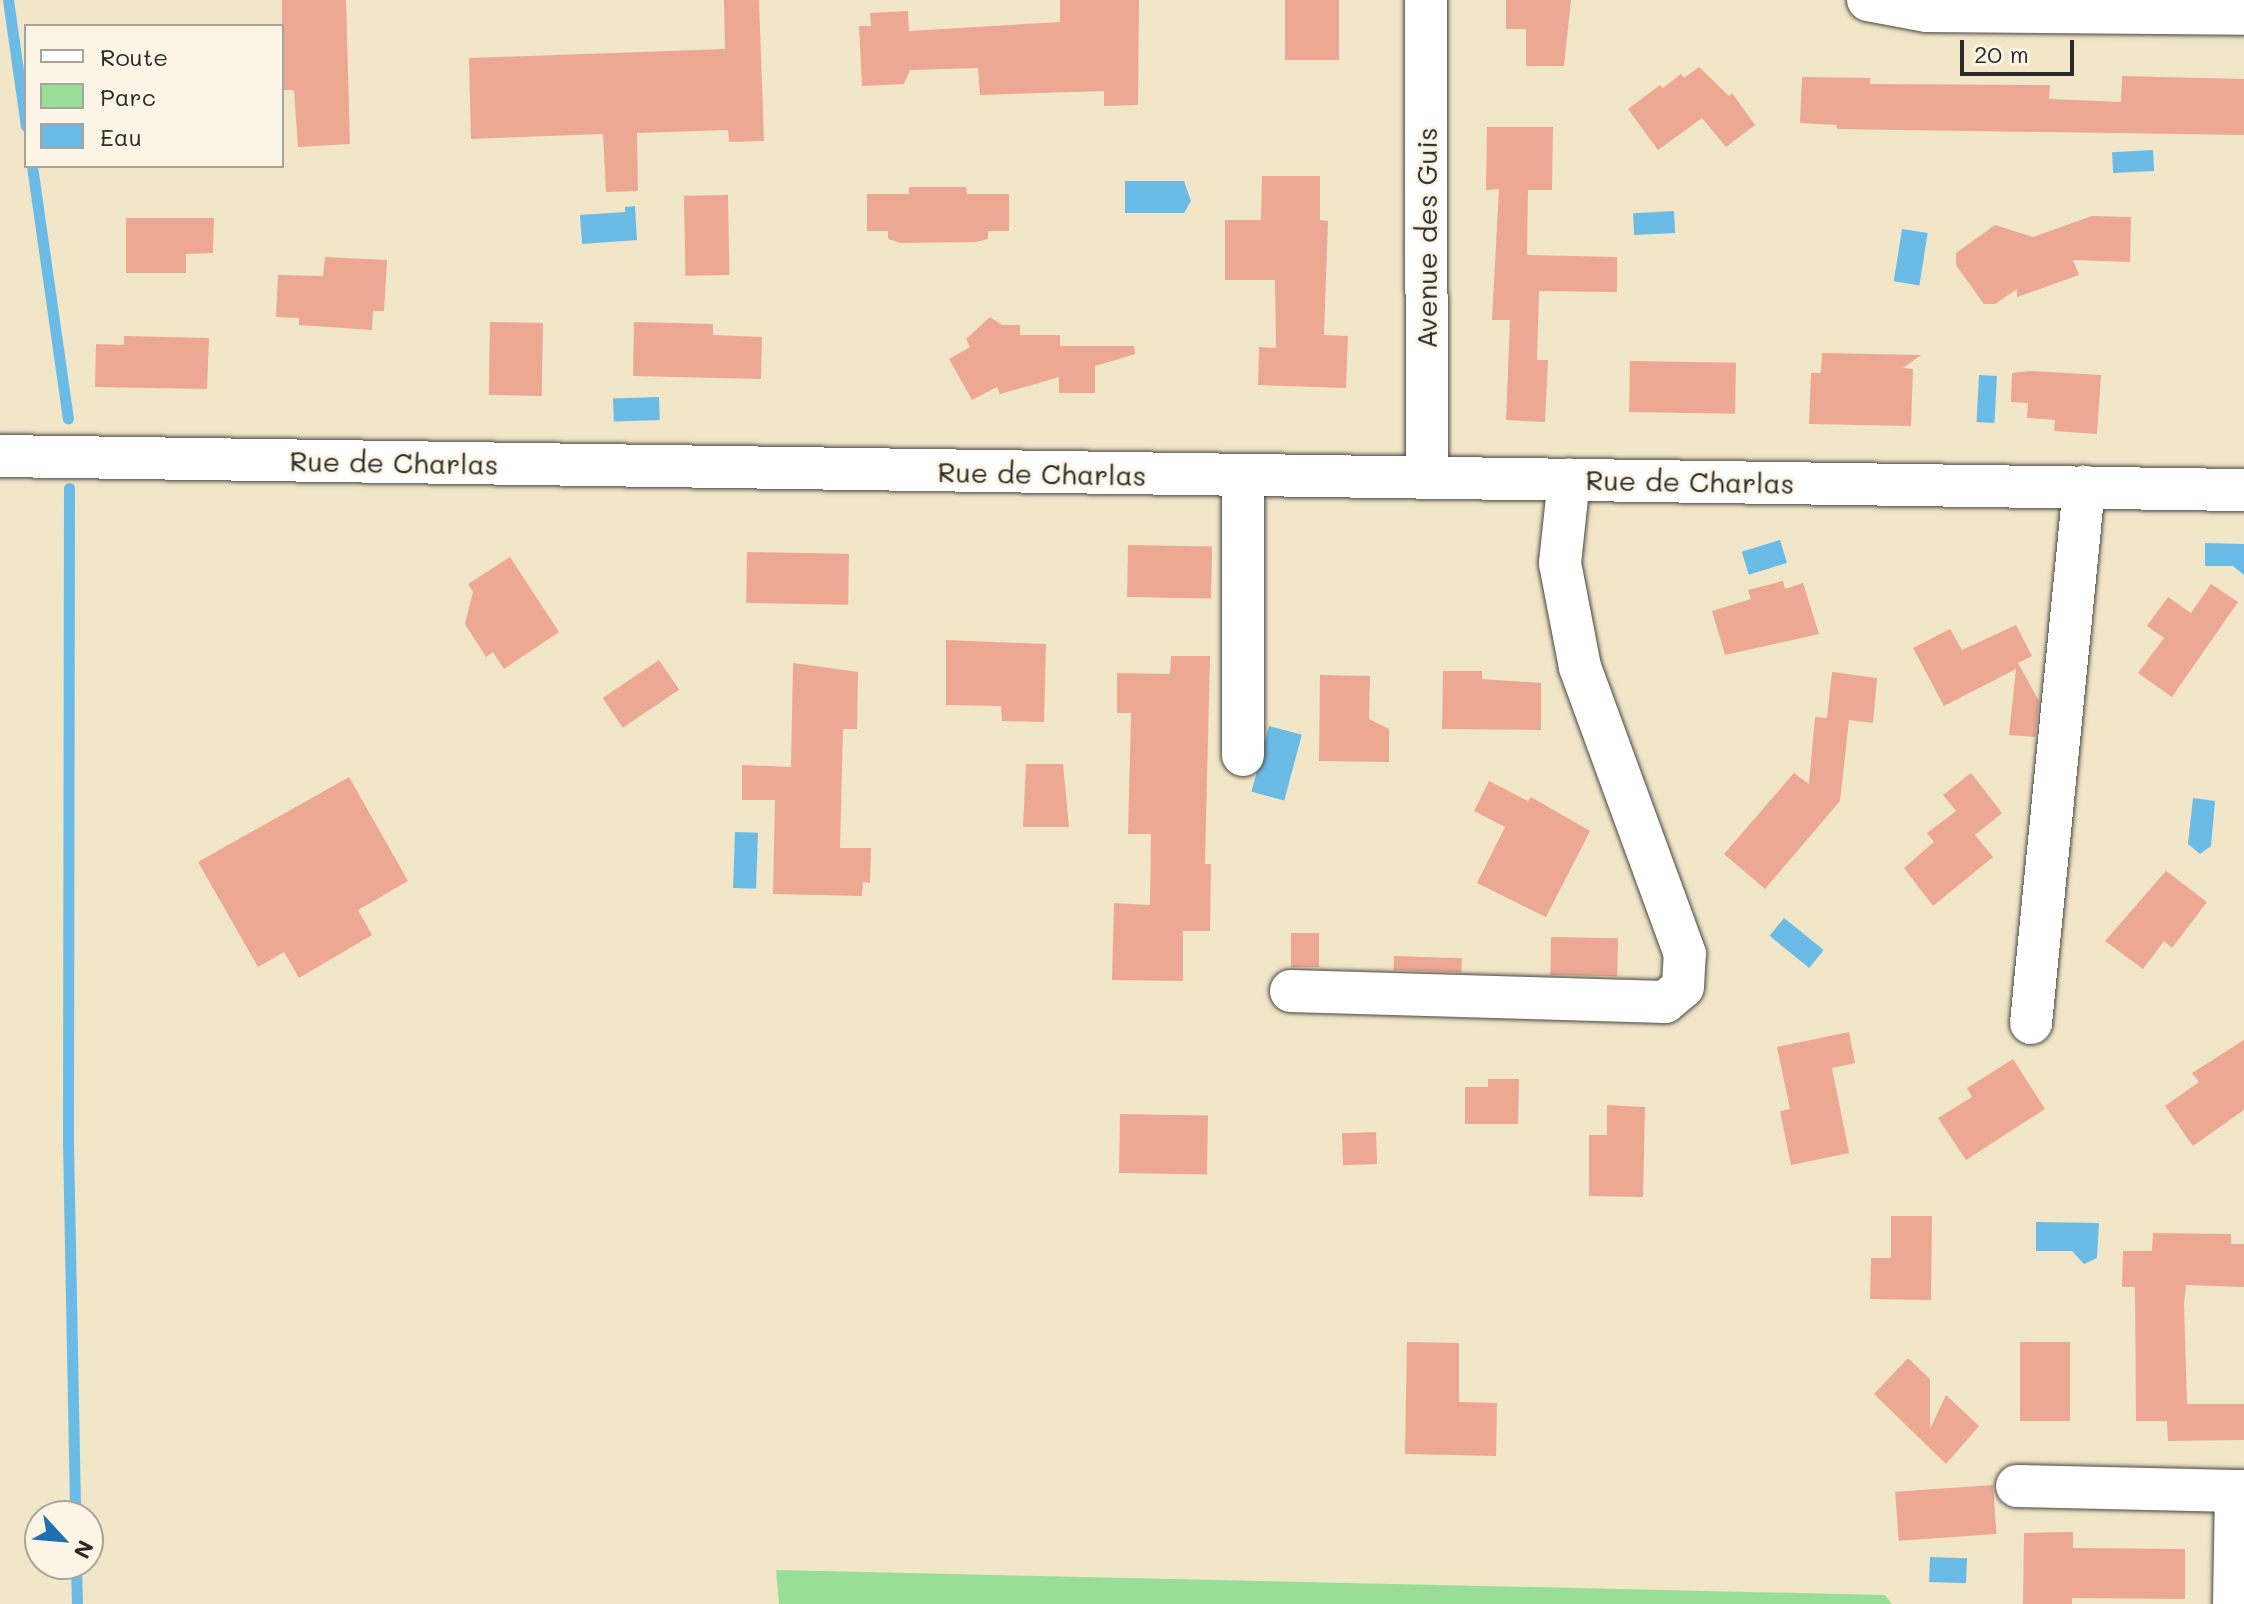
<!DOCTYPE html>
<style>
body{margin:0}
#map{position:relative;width:2244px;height:1604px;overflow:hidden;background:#f2e6c9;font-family:Mali,sans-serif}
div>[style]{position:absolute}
.green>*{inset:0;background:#99de97}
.water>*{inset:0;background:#6abce6;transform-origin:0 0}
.stream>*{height:11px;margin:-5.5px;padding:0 5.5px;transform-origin:5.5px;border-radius:5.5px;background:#6abce6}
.building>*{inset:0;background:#eca893;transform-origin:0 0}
.roads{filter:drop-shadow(0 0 2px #494743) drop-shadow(0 0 2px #494743)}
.minor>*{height:42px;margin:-21px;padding:0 21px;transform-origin:21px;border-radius:21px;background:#fff}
span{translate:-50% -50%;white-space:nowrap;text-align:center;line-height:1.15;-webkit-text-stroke:6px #fcf5e5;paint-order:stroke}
.street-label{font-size:28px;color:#2b2b2b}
.legend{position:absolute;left:24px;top:24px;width:260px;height:144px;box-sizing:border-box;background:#fcf5e5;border:2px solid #a8a49b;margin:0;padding:10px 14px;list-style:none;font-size:24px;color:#2b2b2b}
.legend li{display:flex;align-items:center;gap:16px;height:40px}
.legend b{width:40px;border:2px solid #a8a49b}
.north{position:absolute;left:24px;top:1500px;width:80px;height:80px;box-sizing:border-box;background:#fcf5e5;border:2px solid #a8a49b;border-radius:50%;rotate:116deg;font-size:22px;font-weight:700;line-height:32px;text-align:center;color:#2b2b2b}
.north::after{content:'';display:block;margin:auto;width:28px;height:36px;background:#1f6fb2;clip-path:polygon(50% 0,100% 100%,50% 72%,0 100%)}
.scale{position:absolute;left:1960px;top:40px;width:114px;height:36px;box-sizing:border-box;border:4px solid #2b2b2b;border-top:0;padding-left:10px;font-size:24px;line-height:28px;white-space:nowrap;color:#2b2b2b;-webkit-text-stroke:6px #fcf5e5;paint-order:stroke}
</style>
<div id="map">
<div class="green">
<div style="clip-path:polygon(776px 1570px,1885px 1595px,1892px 1604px,779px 1604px)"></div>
</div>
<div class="water">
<div style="left:2153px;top:150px;width:21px;height:41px;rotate:87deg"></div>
<div style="clip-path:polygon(1125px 181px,1184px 181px,1191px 201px,1184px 213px,1125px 213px)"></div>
<div style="clip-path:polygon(635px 206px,637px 240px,582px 244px,580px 215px,625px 212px,625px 207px)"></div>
<div style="left:1674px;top:211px;width:22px;height:41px;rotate:87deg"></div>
<div style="left:1902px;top:229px;width:26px;height:53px;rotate:9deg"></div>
<div style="left:1979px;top:375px;width:18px;height:47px;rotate:3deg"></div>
<div style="left:659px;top:397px;width:23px;height:46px;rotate:88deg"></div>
<div style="left:1780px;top:540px;width:24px;height:40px;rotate:73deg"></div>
<div style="clip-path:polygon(2205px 543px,2244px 544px,2244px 575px,2233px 566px,2205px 566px)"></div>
<div style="left:1269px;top:726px;width:34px;height:68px;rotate:15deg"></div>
<div style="clip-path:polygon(2193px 798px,2215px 801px,2211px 846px,2200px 854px,2188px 844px)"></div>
<div style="left:735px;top:832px;width:23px;height:56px;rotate:2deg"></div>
<div style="left:1784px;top:918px;width:51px;height:23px;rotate:39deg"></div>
<div style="clip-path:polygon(2036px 1222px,2099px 1223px,2097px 1258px,2084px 1264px,2072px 1251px,2036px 1251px)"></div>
<div style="left:1930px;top:1557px;width:37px;height:25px;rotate:2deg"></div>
</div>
<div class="stream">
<div style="left:8px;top:0;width:127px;rotate:81.9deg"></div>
<div style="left:32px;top:166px;width:255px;rotate:81.9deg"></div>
<div style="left:69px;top:488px;width:654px;rotate:90.09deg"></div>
<div style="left:68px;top:1142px;width:374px;rotate:88.9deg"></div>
<div style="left:76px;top:1564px;width:40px;rotate:88.6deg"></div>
</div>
<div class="building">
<div style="clip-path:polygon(282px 0,346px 0,350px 144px,298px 147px,294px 90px,282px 90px)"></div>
<div style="clip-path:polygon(724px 0,759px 0,764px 141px,729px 142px,728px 130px,637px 133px,638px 191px,606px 192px,603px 134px,471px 139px,469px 58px,725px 49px)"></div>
<div style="clip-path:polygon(1060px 0,1139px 0,1138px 105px,1104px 106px,1104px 91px,980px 95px,978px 68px,910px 70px,904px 84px,862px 86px,859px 26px,871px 26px,870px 13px,908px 11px,909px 31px,1060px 22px)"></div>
<div style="left:1285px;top:0;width:54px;height:60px"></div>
<div style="clip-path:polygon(1506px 0,1571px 0,1564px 66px,1526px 66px,1526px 29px,1506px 29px)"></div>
<div style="clip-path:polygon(1699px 67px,1729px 96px,1732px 93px,1755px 125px,1726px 147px,1702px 118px,1658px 150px,1628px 109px,1660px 85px,1663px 88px,1681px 74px,1684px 78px)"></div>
<div style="clip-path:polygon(2122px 76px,2244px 79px,2244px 135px,1837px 129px,1836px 125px,1800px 123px,1802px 77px,1870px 78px,1870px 84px,2050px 85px,2049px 99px,2121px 102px)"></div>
<div style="clip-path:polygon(1487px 127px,1553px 127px,1552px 190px,1528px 190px,1527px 255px,1617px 257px,1617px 292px,1539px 291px,1537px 360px,1548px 360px,1545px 422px,1506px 420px,1510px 320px,1492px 320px,1499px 189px,1486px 190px)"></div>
<div style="clip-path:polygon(1262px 176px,1320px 176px,1320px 220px,1328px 221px,1324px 335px,1348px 336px,1346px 388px,1258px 385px,1259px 347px,1276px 348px,1275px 280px,1225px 280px,1225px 220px,1261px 220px)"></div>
<div style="clip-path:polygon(909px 187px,966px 187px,967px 194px,1009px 194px,1009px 231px,988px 231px,988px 239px,976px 242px,900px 243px,888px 239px,888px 231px,867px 231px,867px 194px,909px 194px)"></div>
<div style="left:728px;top:195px;width:80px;height:44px;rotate:89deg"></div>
<div style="clip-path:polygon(2092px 216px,2131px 217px,2130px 262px,2073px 260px,2079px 275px,2017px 297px,2017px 289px,1995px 304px,1984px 304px,1956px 265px,1956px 253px,1995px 225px,2033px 237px)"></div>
<div style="clip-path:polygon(126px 218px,214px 218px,213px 253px,186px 254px,186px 273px,126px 273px)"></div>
<div style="clip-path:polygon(325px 257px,387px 260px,384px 311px,373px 311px,372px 330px,299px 325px,299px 318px,276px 317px,278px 275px,323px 276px)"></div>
<div style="clip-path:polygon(990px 317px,1002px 325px,1020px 325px,1020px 335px,1060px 335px,1060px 346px,1134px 346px,1135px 354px,1095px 366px,1095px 393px,1059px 393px,1059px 377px,1000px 394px,997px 387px,972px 400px,949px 359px,970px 347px,966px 339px)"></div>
<div style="left:490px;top:322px;width:53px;height:73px;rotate:1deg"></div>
<div style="clip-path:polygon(634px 322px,713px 324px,713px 335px,762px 337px,761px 379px,633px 376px)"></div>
<div style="clip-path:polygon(124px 336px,209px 338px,207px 389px,95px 387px,96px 344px,124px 345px)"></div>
<div style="clip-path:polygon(1822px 353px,1921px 355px,1903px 368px,1913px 369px,1911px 426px,1809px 424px,1811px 373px,1821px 373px)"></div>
<div style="left:1630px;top:361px;width:106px;height:51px;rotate:1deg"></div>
<div style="clip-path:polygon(2030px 371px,2101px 375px,2097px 434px,2054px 431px,2055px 420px,2027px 418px,2028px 403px,2011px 402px,2012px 373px)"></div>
<div style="left:1128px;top:545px;width:84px;height:52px;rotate:1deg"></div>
<div style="left:747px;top:552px;width:102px;height:51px;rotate:1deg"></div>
<div style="clip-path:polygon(510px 557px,559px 632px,504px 669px,493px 652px,486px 657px,465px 624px,473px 592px,468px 584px)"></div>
<div style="clip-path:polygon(1783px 581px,1785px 589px,1803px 583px,1819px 634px,1725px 655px,1712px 611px,1751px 599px,1748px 590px)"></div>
<div style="clip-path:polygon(2211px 584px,2238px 602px,2172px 697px,2138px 673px,2164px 638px,2147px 626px,2168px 597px,2191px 613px)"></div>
<div style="clip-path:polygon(2016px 625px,2032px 656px,2018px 663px,2039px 701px,2035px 737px,2009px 735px,2016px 669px,1944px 706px,1913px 648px,1950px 629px,1962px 650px)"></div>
<div style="clip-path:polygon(946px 640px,1046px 644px,1044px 722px,1002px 721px,1001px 706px,946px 705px)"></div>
<div style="clip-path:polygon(1171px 656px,1210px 656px,1205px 864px,1211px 864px,1210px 931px,1183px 931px,1183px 981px,1112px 980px,1114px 903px,1150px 905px,1151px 834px,1128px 834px,1131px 713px,1117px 713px,1117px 673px,1170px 674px)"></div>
<div style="left:659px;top:660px;width:36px;height:68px;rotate:56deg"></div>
<div style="clip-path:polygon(793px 663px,858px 672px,857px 729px,843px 729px,840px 848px,871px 848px,870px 883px,863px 882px,862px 896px,773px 894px,775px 800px,742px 800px,742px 765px,791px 767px)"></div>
<div style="clip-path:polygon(1443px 671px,1482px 671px,1482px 679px,1541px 683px,1541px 730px,1442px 729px)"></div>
<div style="clip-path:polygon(1832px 672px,1877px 678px,1873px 723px,1849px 720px,1840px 801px,1765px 889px,1724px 854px,1794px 773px,1809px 784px,1815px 717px,1827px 718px)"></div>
<div style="clip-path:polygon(1320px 675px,1370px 676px,1369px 719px,1389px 729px,1389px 762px,1319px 761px)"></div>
<div style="clip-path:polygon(1026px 764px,1063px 764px,1069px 827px,1023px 827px)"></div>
<div style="clip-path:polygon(1971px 773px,2002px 813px,1975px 835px,1993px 857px,1933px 906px,1904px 868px,1934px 842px,1927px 833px,1956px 811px,1943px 795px)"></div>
<div style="clip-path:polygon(349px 777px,408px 881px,358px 910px,372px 935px,299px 978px,284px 952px,258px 967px,198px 862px)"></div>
<div style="clip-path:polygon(1489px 781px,1528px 801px,1531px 797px,1590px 831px,1546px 917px,1477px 883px,1505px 827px,1474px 811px)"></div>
<div style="clip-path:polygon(2166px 871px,2207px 902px,2172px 948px,2164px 941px,2143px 969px,2105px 941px)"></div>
<div style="left:1291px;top:933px;width:28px;height:34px"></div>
<div style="left:1551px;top:937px;width:67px;height:38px;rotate:1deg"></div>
<div style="left:1394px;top:956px;width:68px;height:14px;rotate:2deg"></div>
<div style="clip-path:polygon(1849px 1032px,1855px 1063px,1832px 1068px,1849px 1153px,1791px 1165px,1780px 1111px,1790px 1109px,1777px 1047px)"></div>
<div style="clip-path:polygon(2244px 1040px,2244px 1110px,2193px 1146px,2165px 1106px,2199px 1082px,2192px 1073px)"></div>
<div style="clip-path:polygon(2013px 1059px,2045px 1109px,1966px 1160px,1938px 1118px,1972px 1097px,1967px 1088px)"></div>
<div style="clip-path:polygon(1488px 1079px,1519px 1079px,1518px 1124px,1465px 1124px,1465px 1087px,1488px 1087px)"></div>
<div style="clip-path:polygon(1607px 1105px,1645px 1107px,1643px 1197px,1589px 1196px,1589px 1135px,1607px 1135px)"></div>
<div style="left:1120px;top:1114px;width:88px;height:59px;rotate:1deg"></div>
<div style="left:1376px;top:1132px;width:32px;height:34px;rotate:88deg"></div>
<div style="clip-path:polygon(1891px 1216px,1932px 1216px,1931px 1300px,1870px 1299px,1871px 1258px,1891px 1258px)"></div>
<div style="clip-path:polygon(2153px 1233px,2231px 1234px,2231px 1244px,2244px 1244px,2244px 1287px,2186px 1285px,2184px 1304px,2187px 1404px,2244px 1404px,2244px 1440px,2168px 1441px,2167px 1421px,2136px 1421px,2135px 1287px,2122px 1287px,2123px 1251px,2152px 1251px)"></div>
<div style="clip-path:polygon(1407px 1342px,1459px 1343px,1459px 1402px,1497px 1403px,1496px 1456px,1405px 1454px)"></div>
<div style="left:2020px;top:1342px;width:50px;height:79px"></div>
<div style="clip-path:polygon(1908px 1358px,1930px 1379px,1930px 1429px,1946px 1395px,1979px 1426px,1946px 1464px,1874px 1394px)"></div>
<div style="left:1993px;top:1485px;width:49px;height:98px;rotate:86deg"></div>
<div style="clip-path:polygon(2073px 1532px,2073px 1548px,2185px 1549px,2185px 1599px,2072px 1598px,2072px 1604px,2023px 1604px,2024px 1533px)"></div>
</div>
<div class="roads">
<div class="minor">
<div style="left:1426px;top:0;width:475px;rotate:89.9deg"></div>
<div style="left:1868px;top:0;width:60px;rotate:10.6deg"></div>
<div style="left:1927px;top:11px;width:317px;rotate:0.5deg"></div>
<div style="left:0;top:456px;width:2244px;rotate:0.87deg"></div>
<div style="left:1243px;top:477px;width:278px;rotate:90deg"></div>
<div style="left:1291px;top:991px;width:374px;rotate:1.7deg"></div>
<div style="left:1665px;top:1002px;width:23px;rotate:-40deg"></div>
<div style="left:1683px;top:987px;width:33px;rotate:-87deg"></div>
<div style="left:1685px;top:954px;width:306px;rotate:-110.1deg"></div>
<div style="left:1580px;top:667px;width:106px;rotate:-100.9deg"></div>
<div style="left:1560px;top:563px;width:84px;rotate:-83.9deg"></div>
<div style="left:2031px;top:1023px;width:539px;rotate:-84.35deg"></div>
<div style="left:2017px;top:1486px;width:219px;rotate:1.3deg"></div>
<div style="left:2234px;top:1604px;width:113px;rotate:-89deg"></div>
<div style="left:2236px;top:1491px;width:8px"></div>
</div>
</div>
<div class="street-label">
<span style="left:1426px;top:238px;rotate:-90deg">Avenue des Guis</span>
<span style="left:394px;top:462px;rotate:1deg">Rue de Charlas</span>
<span style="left:1042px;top:473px;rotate:1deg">Rue de Charlas</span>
<span style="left:1690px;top:481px;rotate:1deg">Rue de Charlas</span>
</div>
<ul class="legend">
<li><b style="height:10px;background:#fff"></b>Route</li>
<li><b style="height:22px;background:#99de97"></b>Parc</li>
<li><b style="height:22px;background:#6abce6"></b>Eau</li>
</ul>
<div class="north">N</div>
<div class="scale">20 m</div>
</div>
